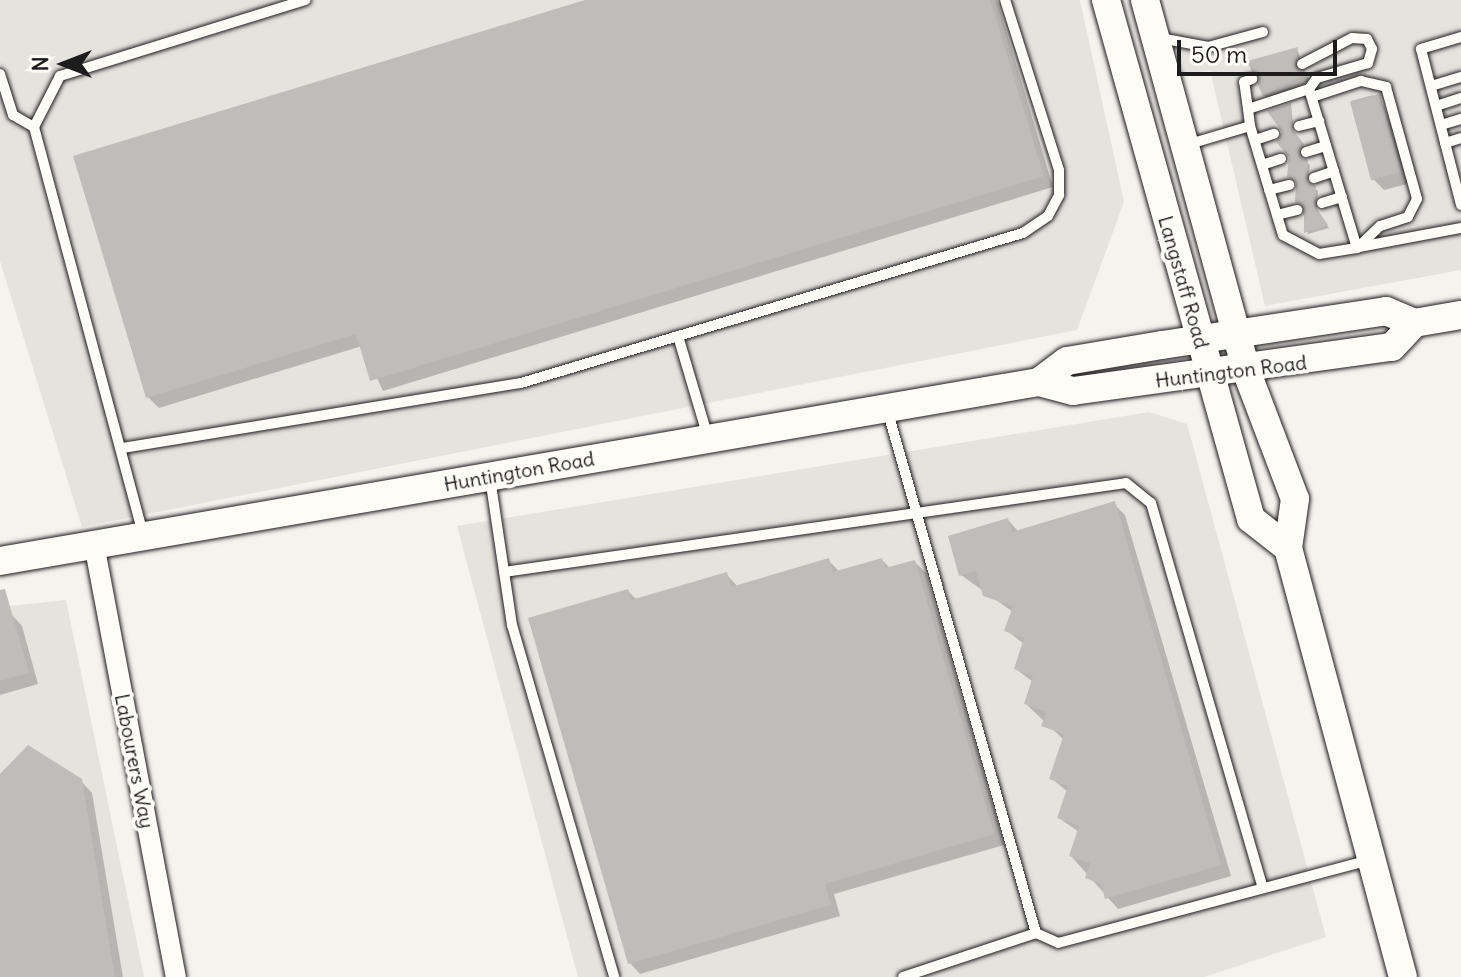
<!DOCTYPE html>
<style>
body{margin:0}
#map{position:relative;width:1461px;height:977px;overflow:hidden;background:#f4f3ee;font-family:Delius,sans-serif}
div>[style]{position:absolute}
.built>*{inset:0;background:#e4e3de}
.shadow>*{inset:0;background:#0003}
.building>*{inset:0;background:#bebdba;transform-origin:0 0}
.roads{filter:drop-shadow(0 0 2px #1c1c1c) drop-shadow(0 0 2px #1c1c1c)}
.lane>*{height:10px;margin:-5px;padding:0 5px;transform-origin:5px;border-radius:5px;background:#fdfcf7}
.street>*{height:20px;margin:-10px;padding:0 10px;transform-origin:10px;border-radius:10px;background:#fdfcf7}
.secondary>*{height:28px;margin:-14px;padding:0 14px;transform-origin:14px;border-radius:14px;background:#fdfcf7}
span{translate:-50% -50%;white-space:nowrap;text-align:center;line-height:1.15;-webkit-text-stroke:8px #fdfcf7;paint-order:stroke}
.street-label{font-size:20px;color:#1c1c1c}
.north{position:absolute;left:24px;top:24px;width:80px;height:80px;-webkit-text-stroke:6px #fdfcf7;paint-order:stroke;rotate:270deg;font-size:22px;font-weight:700;line-height:32px;text-align:center;color:#1c1c1c}
.north::after{content:'';display:block;margin:auto;width:28px;height:36px;background:#1c1c1c;clip-path:polygon(50% 0,100% 100%,50% 72%,0 100%)}
.scale{position:absolute;left:1177px;top:40px;width:160px;height:36px;box-sizing:border-box;border:4px solid #1c1c1c;border-top:0;padding-left:10px;font-size:24px;line-height:28px;white-space:nowrap;color:#1c1c1c;-webkit-text-stroke:6px #fdfcf7;paint-order:stroke}
</style>
<div id="map">
<div class="built">
<div style="clip-path:polygon(0 0,1080px 0,1124px 202px,1077px 330px,82px 527px,0 261px)"></div>
<div style="clip-path:polygon(1166px 0,1461px 0,1461px 270px,1265px 306px,1210px 70px,1182px 76px)"></div>
<div style="clip-path:polygon(1149px 412px,1187px 424px,1326px 937px,1204px 977px,578px 977px,457px 526px)"></div>
<div style="clip-path:polygon(66px 600px,144px 977px,0 977px,0 607px)"></div>
</div>
<div class="shadow">
<div style="clip-path:polygon(592px 0,997px 0,1053px 187px,383px 391px,362px 346px,159px 408px,148px 397px)"></div>
<div style="clip-path:polygon(1297px 49px,1309px 81px,1271px 102px,1264px 95px)"></div>
<div style="clip-path:polygon(1373px 95px,1384px 106px,1411px 183px,1384px 190px,1373px 179px,1351px 101px)"></div>
<div style="clip-path:polygon(1291px 105px,1294px 134px,1306px 149px,1301px 158px,1310px 165px,1308px 183px,1318px 191px,1317px 211px,1329px 228px,1308px 234px,1284px 132px)"></div>
<div style="clip-path:polygon(1114px 504px,1125px 515px,1231px 876px,1118px 909px,1071px 856px,1079px 832px,1059px 818px,1068px 792px,1051px 778px,1064px 740px,1026px 704px,1033px 682px,1016px 669px,1024px 644px,1006px 630px,1013px 612px,961px 575px,1008px 520px,1019px 532px)"></div>
<div style="clip-path:polygon(882px 560px,891px 569px,915px 562px,926px 573px,1004px 845px,834px 894px,840px 916px,640px 974px,630px 963px,628px 591px,637px 600px,726px 574px,738px 587px,829px 561px,840px 572px)"></div>
<div style="clip-path:polygon(11px 614px,22px 626px,38px 684px,0 695px,0 616px)"></div>
<div style="clip-path:polygon(0 777px,81px 781px,92px 793px,123px 977px,0 977px)"></div>
</div>
<div class="building">
<div style="clip-path:polygon(585px 0,990px 0,1044px 176px,370px 381px,356px 334px,146px 398px,73px 156px)"></div>
<div style="clip-path:polygon(1298px 47px,1295px 67px,1305px 74px,1263px 96px,1247px 61px)"></div>
<div style="left:1380px;top:94px;width:81px;height:31px;rotate:75deg"></div>
<div style="clip-path:polygon(1291px 103px,1292px 129px,1304px 144px,1299px 155px,1308px 160px,1306px 180px,1316px 186px,1315px 206px,1328px 225px,1304px 233px,1304px 207px,1295px 202px,1296px 182px,1287px 177px,1289px 157px,1276px 142px,1282px 132px,1267px 111px)"></div>
<div style="clip-path:polygon(1115px 501px,1221px 865px,1105px 899px,1101px 884px,1085px 878px,1090px 863px,1069px 856px,1079px 826px,1057px 818px,1068px 786px,1049px 779px,1064px 734px,1041px 726px,1046px 712px,1024px 704px,1033px 676px,1014px 669px,1024px 638px,1004px 631px,1013px 606px,983px 596px,976px 571px,959px 576px,948px 536px,1008px 518px,1012px 532px)"></div>
<div style="clip-path:polygon(829px 558px,833px 572px,882px 558px,885px 568px,915px 560px,994px 834px,825px 884px,831px 905px,628px 964px,528px 618px,628px 589px,631px 600px,727px 572px,731px 587px)"></div>
<div style="clip-path:polygon(5px 589px,29px 673px,0 681px,0 590px)"></div>
<div style="clip-path:polygon(28px 745px,82px 779px,115px 977px,0 977px,0 774px)"></div>
</div>
<div class="roads">
<div class="lane">
<div style="left:1461px;top:37px;width:42px;rotate:163.3deg"></div>
<div style="left:1421px;top:49px;width:161px;rotate:75.6deg"></div>
<div style="left:1160px;top:38px;width:49px;rotate:10.6deg"></div>
<div style="left:1208px;top:47px;width:57px;rotate:-15.3deg"></div>
<div style="left:1302px;top:64px;width:56px;rotate:-27.5deg"></div>
<div style="left:1352px;top:38px;width:15px;rotate:4deg"></div>
<div style="left:1367px;top:39px;width:11px;rotate:63deg"></div>
<div style="left:1372px;top:49px;width:15px;rotate:106deg"></div>
<div style="left:1368px;top:63px;width:53px;rotate:163.6deg"></div>
<div style="left:1317px;top:78px;width:14px;rotate:126deg"></div>
<div style="left:0;top:74px;width:43px;rotate:72.4deg"></div>
<div style="left:13px;top:115px;width:24px;rotate:30deg"></div>
<div style="left:34px;top:127px;width:422px;rotate:75deg"></div>
<div style="left:1431px;top:86px;width:31px;rotate:-17deg"></div>
<div style="left:1312px;top:97px;width:52px;rotate:-18.1deg"></div>
<div style="left:1361px;top:81px;width:26px;rotate:13deg"></div>
<div style="left:1386px;top:87px;width:116px;rotate:74.5deg"></div>
<div style="left:1417px;top:199px;width:20px;rotate:117deg"></div>
<div style="left:1408px;top:217px;width:29px;rotate:162deg"></div>
<div style="left:1380px;top:226px;width:32px;rotate:136deg"></div>
<div style="left:1436px;top:106px;width:26px;rotate:-18deg"></div>
<div style="left:1248px;top:109px;width:27px;rotate:-98deg"></div>
<div style="left:1244px;top:82px;width:9px;rotate:-21deg"></div>
<div style="left:1441px;top:125px;width:21px;rotate:-17deg"></div>
<div style="left:1299px;top:126px;width:21px;rotate:-14deg"></div>
<div style="left:34px;top:127px;width:57px;rotate:-63deg"></div>
<div style="left:60px;top:76px;width:257px;rotate:-17.2deg"></div>
<div style="left:1255px;top:140px;width:20px;rotate:-18deg"></div>
<div style="left:1445px;top:143px;width:17px;rotate:-17deg"></div>
<div style="left:1186px;top:145px;width:67px;rotate:-16.5deg"></div>
<div style="left:1250px;top:126px;width:114px;rotate:73.2deg"></div>
<div style="left:1283px;top:235px;width:41px;rotate:27.8deg"></div>
<div style="left:1319px;top:254px;width:38px;rotate:-9deg"></div>
<div style="left:1357px;top:248px;width:166px;rotate:-106.8deg"></div>
<div style="left:1309px;top:89px;width:64px;rotate:161.8deg"></div>
<div style="left:1248px;top:109px;width:17px;rotate:83deg"></div>
<div style="left:1306px;top:152px;width:21px;rotate:-17deg"></div>
<div style="left:1262px;top:165px;width:20px;rotate:-18deg"></div>
<div style="left:1314px;top:178px;width:21px;rotate:-19deg"></div>
<div style="left:1269px;top:190px;width:21px;rotate:-14deg"></div>
<div style="left:1322px;top:203px;width:21px;rotate:-17deg"></div>
<div style="left:1277px;top:215px;width:21px;rotate:-14deg"></div>
<div style="left:1359px;top:247px;width:104px;rotate:-10.6deg"></div>
<div style="left:678px;top:336px;width:105px;rotate:73.5deg"></div>
<div style="left:887px;top:409px;width:545px;rotate:74.13deg"></div>
<div style="left:1036px;top:933px;width:24px;rotate:24deg"></div>
<div style="left:1058px;top:943px;width:323px;rotate:-14.9deg"></div>
<div style="left:123px;top:448px;width:403px;rotate:-9.3deg"></div>
<div style="left:521px;top:383px;width:524px;rotate:-16.64deg"></div>
<div style="left:1023px;top:233px;width:30px;rotate:-34deg"></div>
<div style="left:1048px;top:216px;width:24px;rotate:-62deg"></div>
<div style="left:1059px;top:195px;width:25px;rotate:-90deg"></div>
<div style="left:1059px;top:170px;width:178px;rotate:-107.6deg"></div>
<div style="left:490px;top:478px;width:149px;rotate:81.5deg"></div>
<div style="left:512px;top:625px;width:366px;rotate:73.8deg"></div>
<div style="left:504px;top:572px;width:628px;rotate:-8.14deg"></div>
<div style="left:1126px;top:483px;width:32px;rotate:39deg"></div>
<div style="left:1151px;top:503px;width:397px;rotate:73.8deg"></div>
<div style="left:903px;top:977px;width:140px;rotate:-18.3deg"></div>
</div>
<div class="street">
<div style="left:94px;top:544px;width:441px;rotate:79.3deg"></div>
</div>
<div class="secondary">
<div style="left:1106px;top:0;width:539px;rotate:74.39deg"></div>
<div style="left:1251px;top:519px;width:47px;rotate:38.1deg"></div>
<div style="left:1145px;top:0;width:384px;rotate:74.7deg"></div>
<div style="left:1246px;top:370px;width:138px;rotate:69.2deg"></div>
<div style="left:1295px;top:499px;width:49px;rotate:98.1deg"></div>
<div style="left:1288px;top:548px;width:444px;rotate:75deg"></div>
<div style="left:1039px;top:382px;width:35px;rotate:-37deg"></div>
<div style="left:1067px;top:361px;width:96px;rotate:-9.6deg"></div>
<div style="left:1162px;top:345px;width:227px;rotate:-8.6deg"></div>
<div style="left:1386px;top:311px;width:30px;rotate:23deg"></div>
<div style="left:1414px;top:323px;width:48px;rotate:-9.7deg"></div>
<div style="left:0;top:561px;width:1054px;rotate:-9.78deg"></div>
<div style="left:1039px;top:382px;width:35px;rotate:15deg"></div>
<div style="left:1073px;top:391px;width:322px;rotate:-7.9deg"></div>
<div style="left:1392px;top:347px;width:33px;rotate:-47deg"></div>
</div>
</div>
<div class="street-label">
<span style="left:1184px;top:282px;rotate:74deg">Langstaff Road</span>
<span style="left:1231px;top:371px;rotate:-7deg">Huntington Road</span>
<span style="left:519px;top:471px;rotate:-10deg">Huntington Road</span>
<span style="left:135px;top:761px;rotate:79deg">Labourers Way</span>
</div>
<div class="north">N</div>
<div class="scale">50 m</div>
</div>
